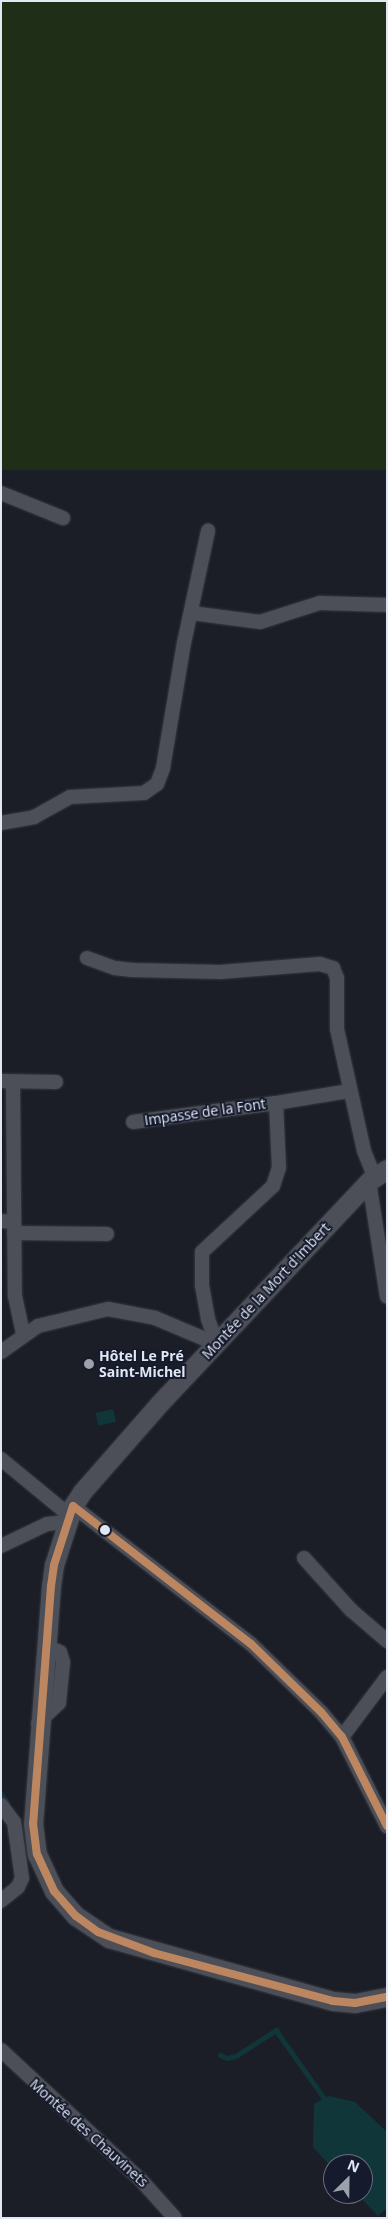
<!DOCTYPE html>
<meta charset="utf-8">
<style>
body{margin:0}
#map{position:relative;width:388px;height:2219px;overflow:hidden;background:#1b1e27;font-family:"Open Sans",sans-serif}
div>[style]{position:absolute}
.green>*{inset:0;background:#1e2e17;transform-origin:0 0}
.water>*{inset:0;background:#103639;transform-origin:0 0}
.stream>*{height:4.5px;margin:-2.25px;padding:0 2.25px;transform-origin:2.25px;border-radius:2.25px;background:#103639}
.roads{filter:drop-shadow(0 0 1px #373940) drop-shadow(0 0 1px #373940)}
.street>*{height:14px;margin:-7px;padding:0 7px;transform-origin:7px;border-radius:7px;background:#4c4f57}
.secondary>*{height:19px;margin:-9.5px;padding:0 9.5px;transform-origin:9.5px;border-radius:9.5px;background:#4c4f57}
.bus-1>*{height:8px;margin:-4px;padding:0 4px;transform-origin:4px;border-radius:4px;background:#bb8660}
.dots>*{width:14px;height:14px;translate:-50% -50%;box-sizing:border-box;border:2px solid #151b2d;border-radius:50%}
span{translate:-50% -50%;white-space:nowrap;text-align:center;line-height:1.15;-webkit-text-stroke:4px #151b2d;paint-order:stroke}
.street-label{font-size:14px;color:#e2e7f4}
.poi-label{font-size:14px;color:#e2e7f4;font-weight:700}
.left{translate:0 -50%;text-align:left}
.frame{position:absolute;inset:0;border:2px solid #e2e7f4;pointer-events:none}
.north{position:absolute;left:323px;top:2154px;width:50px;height:50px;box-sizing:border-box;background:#151b2d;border:1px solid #676d7d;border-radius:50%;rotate:23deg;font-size:14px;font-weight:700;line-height:20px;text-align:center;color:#e2e7f4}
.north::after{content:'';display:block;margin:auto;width:18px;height:22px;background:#9ca1ac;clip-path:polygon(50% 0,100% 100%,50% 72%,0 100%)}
</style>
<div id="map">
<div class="green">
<div style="left:1px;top:1px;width:386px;height:469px"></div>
</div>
<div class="water">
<div style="left:113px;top:1409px;width:13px;height:18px;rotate:77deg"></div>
<div style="clip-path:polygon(329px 2096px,355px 2102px,387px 2132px,387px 2208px,378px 2216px,357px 2194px,363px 2194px,363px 2164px,333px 2164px,333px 2169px,313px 2147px,314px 2104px)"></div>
</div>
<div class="stream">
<div style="left:1px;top:1793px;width:11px;rotate:56deg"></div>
<div style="left:220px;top:2055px;width:8px;rotate:23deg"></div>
<div style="left:227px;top:2058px;width:9px;rotate:-13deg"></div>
<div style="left:236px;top:2056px;width:48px;rotate:-33deg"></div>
<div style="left:276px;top:2030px;width:88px;rotate:54.7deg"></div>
</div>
<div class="roads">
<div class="street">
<div style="left:1px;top:493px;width:67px;rotate:22deg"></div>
<div style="left:191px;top:613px;width:70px;rotate:7.4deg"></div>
<div style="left:260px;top:622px;width:63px;rotate:-17.6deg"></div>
<div style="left:320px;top:603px;width:67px;rotate:1.7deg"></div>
<div style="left:1px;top:823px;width:34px;rotate:-10deg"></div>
<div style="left:34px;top:817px;width:41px;rotate:-29.1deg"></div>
<div style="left:70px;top:797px;width:74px;rotate:-3.1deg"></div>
<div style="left:144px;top:793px;width:16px;rotate:-35deg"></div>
<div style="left:157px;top:784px;width:17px;rotate:-69deg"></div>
<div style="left:163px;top:768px;width:127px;rotate:-80.5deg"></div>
<div style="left:184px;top:643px;width:115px;rotate:-77.9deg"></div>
<div style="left:87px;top:958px;width:30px;rotate:20deg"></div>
<div style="left:115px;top:968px;width:17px;rotate:7deg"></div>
<div style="left:132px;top:970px;width:88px;rotate:1.3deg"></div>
<div style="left:220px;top:972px;width:100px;rotate:-4.6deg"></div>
<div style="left:320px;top:964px;width:14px;rotate:17deg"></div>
<div style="left:333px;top:968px;width:11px;rotate:68deg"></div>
<div style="left:337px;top:978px;width:51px;rotate:90deg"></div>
<div style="left:337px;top:1029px;width:125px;rotate:77.5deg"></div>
<div style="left:364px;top:1151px;width:27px;rotate:68deg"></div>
<div style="left:1px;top:1081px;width:55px;rotate:1deg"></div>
<div style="left:13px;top:1082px;width:214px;rotate:89.5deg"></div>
<div style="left:15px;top:1296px;width:40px;rotate:78deg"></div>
<div style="left:133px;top:1122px;width:144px;rotate:-7.6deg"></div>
<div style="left:369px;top:1181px;width:117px;rotate:81.2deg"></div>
<div style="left:1px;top:1221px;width:13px;rotate:4deg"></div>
<div style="left:14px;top:1233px;width:93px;rotate:0.6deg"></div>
<div style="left:217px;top:1344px;width:27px;rotate:-110deg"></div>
<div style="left:208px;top:1319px;width:34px;rotate:-100deg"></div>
<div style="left:202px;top:1286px;width:34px;rotate:-90deg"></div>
<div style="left:202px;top:1252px;width:97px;rotate:-42.9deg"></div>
<div style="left:273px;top:1186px;width:19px;rotate:-72deg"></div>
<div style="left:279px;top:1168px;width:65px;rotate:-92.6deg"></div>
<div style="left:276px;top:1103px;width:74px;rotate:-9.3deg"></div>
<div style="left:1px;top:1352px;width:45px;rotate:-35.1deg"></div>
<div style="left:38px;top:1326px;width:72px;rotate:-13.7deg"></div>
<div style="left:108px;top:1309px;width:48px;rotate:10.8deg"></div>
<div style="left:155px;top:1318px;width:67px;rotate:22.8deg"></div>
<div style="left:1px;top:1459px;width:88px;rotate:39.5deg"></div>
<div style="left:73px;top:1506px;width:225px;rotate:37.8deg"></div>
<div style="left:251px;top:1644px;width:98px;rotate:44.2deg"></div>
<div style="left:321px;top:1712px;width:33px;rotate:50deg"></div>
<div style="left:342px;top:1737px;width:100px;rotate:63.2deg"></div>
<div style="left:1px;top:1546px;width:51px;rotate:-25.6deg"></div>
<div style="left:47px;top:1524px;width:20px;rotate:-6deg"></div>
<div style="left:304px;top:1558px;width:70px;rotate:47.9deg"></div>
<div style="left:351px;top:1610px;width:48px;rotate:40.7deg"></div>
<div style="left:38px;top:1723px;width:29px;rotate:-44deg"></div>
<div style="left:59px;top:1703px;width:41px;rotate:-84.4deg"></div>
<div style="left:63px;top:1662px;width:10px;rotate:-107deg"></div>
<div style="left:60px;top:1652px;width:16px;rotate:-158deg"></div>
<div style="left:342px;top:1737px;width:75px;rotate:-53.1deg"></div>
<div style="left:1px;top:1805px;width:21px;rotate:53deg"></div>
<div style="left:14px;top:1822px;width:57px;rotate:81.9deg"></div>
<div style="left:22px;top:1878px;width:10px;rotate:114deg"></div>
<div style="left:18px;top:1887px;width:22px;rotate:141deg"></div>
<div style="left:1px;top:2050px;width:190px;rotate:42.9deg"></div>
<div style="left:140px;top:2179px;width:52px;rotate:48.1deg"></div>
</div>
<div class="secondary">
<div style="left:387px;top:1169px;width:22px;rotate:146deg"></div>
<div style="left:369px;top:1181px;width:306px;rotate:133.3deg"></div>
<div style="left:159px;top:1404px;width:117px;rotate:131.2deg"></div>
<div style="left:82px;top:1492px;width:17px;rotate:123deg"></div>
<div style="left:73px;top:1506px;width:62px;rotate:107.9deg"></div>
<div style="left:54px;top:1565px;width:21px;rotate:98deg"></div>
<div style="left:51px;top:1586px;width:238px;rotate:94.3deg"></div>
<div style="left:33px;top:1823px;width:31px;rotate:83deg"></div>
<div style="left:37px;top:1854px;width:41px;rotate:65.3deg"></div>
<div style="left:54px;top:1891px;width:33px;rotate:49deg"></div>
<div style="left:76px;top:1916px;width:40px;rotate:34deg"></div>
<div style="left:109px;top:1938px;width:233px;rotate:15.7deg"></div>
<div style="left:333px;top:2001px;width:22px;rotate:5deg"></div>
<div style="left:355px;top:2003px;width:33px;rotate:-11deg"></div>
</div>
</div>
<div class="bus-1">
<div style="left:387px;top:1826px;width:100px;rotate:-116.8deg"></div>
<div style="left:342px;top:1737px;width:33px;rotate:-130deg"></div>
<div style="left:321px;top:1712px;width:98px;rotate:-135.8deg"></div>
<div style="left:251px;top:1644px;width:225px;rotate:-142.2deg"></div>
<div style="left:73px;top:1506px;width:62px;rotate:107.9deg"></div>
<div style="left:54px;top:1565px;width:21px;rotate:98deg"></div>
<div style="left:51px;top:1586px;width:238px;rotate:94.3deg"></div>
<div style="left:33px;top:1823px;width:31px;rotate:83deg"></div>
<div style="left:37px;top:1854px;width:41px;rotate:65.3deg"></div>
<div style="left:54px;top:1891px;width:33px;rotate:49deg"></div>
<div style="left:76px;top:1916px;width:27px;rotate:36deg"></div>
<div style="left:98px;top:1932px;width:60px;rotate:20.6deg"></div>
<div style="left:154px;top:1953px;width:185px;rotate:15deg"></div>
<div style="left:333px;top:2001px;width:22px;rotate:5deg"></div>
<div style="left:355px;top:2003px;width:33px;rotate:-11deg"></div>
</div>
<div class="dots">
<div style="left:89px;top:1364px;background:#9ca1ac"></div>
<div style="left:105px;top:1530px;background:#e2e7f4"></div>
</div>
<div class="street-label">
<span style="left:205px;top:1112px;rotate:-8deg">Impasse de la Font</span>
<span style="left:266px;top:1291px;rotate:-47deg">Montée de la Mort d'Imbert</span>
<span style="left:89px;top:2133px;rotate:42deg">Montée des Chauvinets</span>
</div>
<div class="poi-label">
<span class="left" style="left:99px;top:1364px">Hôtel Le Pré<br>Saint-Michel</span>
</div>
<div class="frame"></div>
<div class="north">N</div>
</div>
